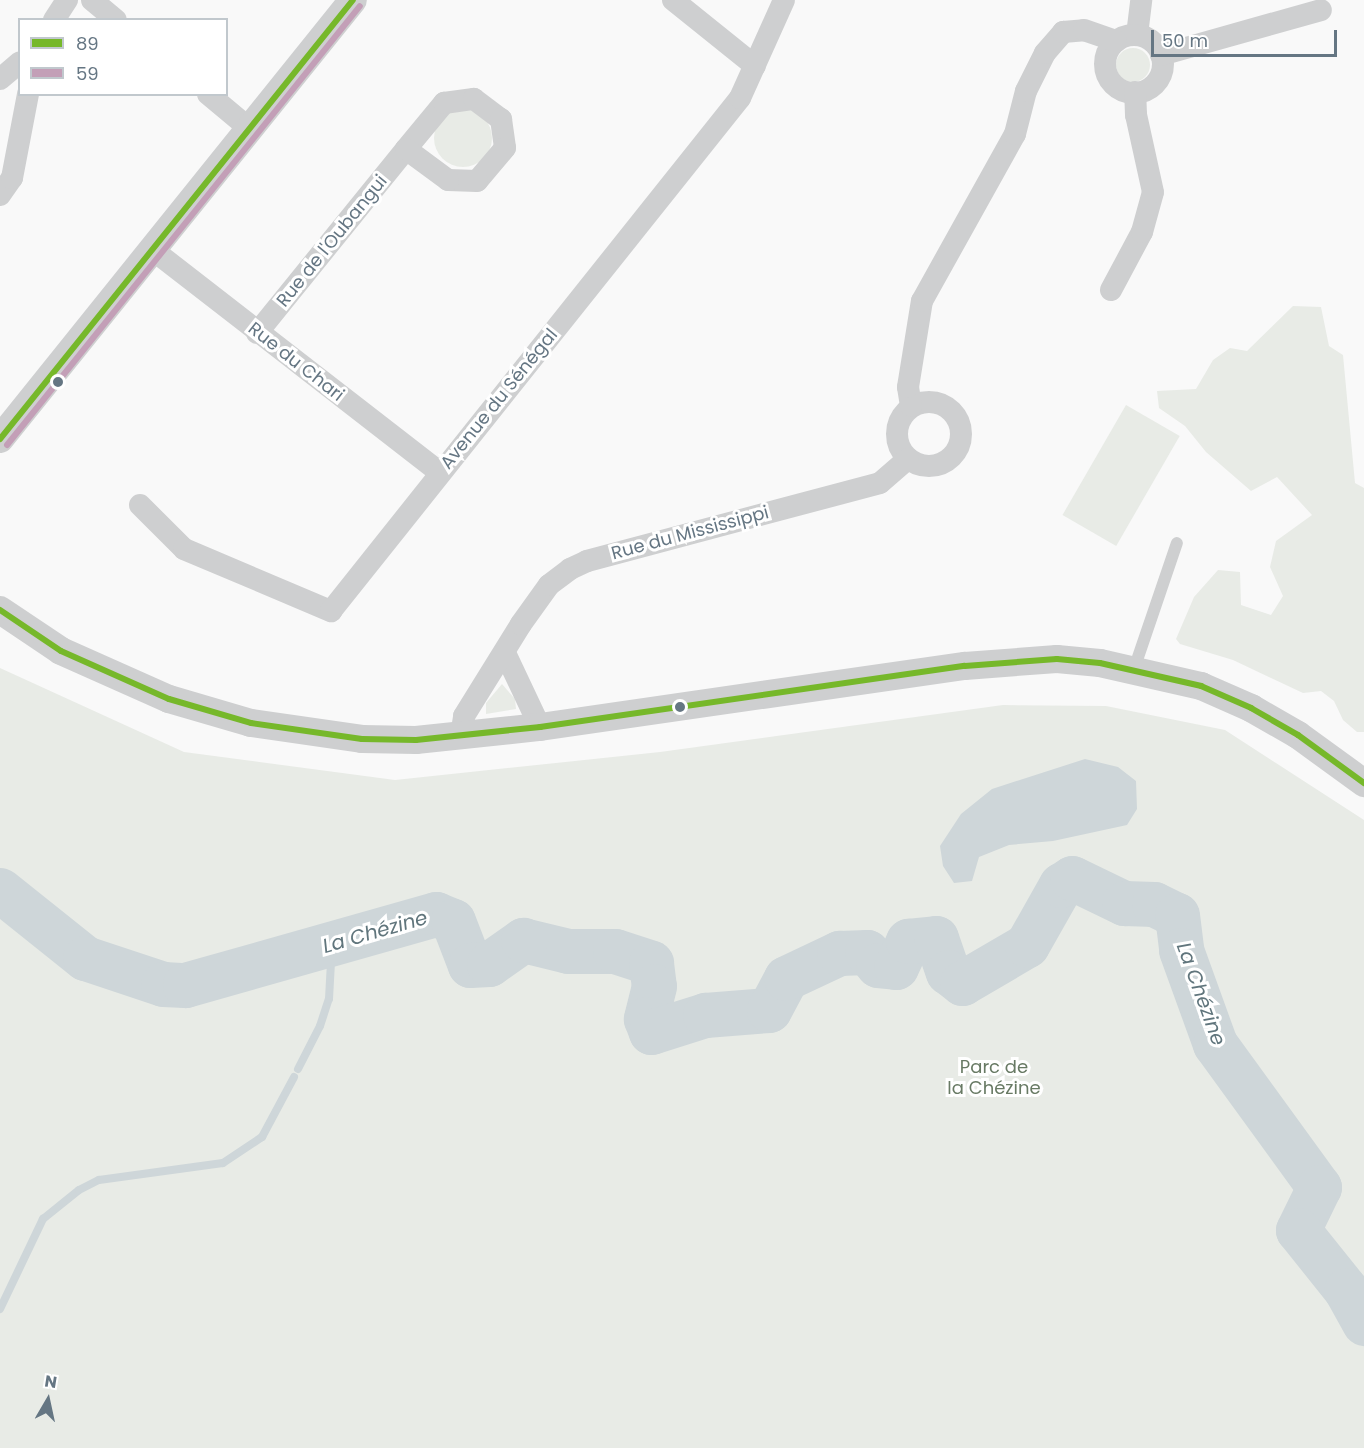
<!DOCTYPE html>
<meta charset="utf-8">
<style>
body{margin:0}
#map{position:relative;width:1364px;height:1448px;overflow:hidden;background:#f9f9f9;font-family:Poppins,sans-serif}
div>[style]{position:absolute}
.green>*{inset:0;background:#e8ebe6;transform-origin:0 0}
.round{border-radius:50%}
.water>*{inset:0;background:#ced6d9}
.stream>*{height:8px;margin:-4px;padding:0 4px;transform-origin:4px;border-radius:4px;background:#ced6d9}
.river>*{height:45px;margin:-22.5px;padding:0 22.5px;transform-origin:22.5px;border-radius:22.5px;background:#ced6d9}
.service>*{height:12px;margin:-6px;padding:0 6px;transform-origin:6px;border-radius:6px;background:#cecfd0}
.minor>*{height:22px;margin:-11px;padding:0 11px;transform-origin:11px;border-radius:11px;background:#cecfd0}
.minor>.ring{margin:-11px;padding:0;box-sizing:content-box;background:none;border:22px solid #cecfd0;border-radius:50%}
.tertiary>*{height:28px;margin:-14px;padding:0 14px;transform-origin:14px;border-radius:14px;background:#cecfd0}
.bus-1>*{height:6px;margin:-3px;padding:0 3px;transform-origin:3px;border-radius:3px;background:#76b82a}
.bus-2>*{height:6px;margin:-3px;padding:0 3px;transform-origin:3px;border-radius:3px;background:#c39fb7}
.dots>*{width:16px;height:16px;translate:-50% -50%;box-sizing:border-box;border:3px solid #fff;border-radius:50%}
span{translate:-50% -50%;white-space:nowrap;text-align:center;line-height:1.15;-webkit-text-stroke:6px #fff;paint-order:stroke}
.street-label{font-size:18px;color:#657683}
.park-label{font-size:18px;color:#687a64}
.water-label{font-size:20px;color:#60757c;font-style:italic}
.legend{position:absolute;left:18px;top:18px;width:210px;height:78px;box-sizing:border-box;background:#fff;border:2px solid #c1c8cd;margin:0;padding:8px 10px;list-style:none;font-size:18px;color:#657683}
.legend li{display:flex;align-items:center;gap:12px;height:30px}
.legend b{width:30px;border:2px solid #c1c8cd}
.north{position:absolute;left:18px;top:1370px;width:60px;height:60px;-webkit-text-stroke:4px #fff;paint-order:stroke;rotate:9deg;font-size:16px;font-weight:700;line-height:24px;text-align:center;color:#657683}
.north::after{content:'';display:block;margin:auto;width:21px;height:27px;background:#657683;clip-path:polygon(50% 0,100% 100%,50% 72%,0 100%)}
.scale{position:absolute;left:1151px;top:30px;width:186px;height:27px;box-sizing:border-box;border:3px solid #657683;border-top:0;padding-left:8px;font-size:18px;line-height:21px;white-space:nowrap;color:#657683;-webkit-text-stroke:4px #fff;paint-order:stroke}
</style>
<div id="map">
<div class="green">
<div class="round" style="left:1116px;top:48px;width:34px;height:34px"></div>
<div class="round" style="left:434px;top:109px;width:58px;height:58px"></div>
<div style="clip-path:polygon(1293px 306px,1321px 307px,1329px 346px,1343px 355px,1355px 483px,1364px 488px,1364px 732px,1357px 732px,1343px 720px,1334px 701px,1321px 691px,1303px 693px,1233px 660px,1180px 644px,1176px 639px,1194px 597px,1218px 570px,1240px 572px,1241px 605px,1271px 615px,1283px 596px,1270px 567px,1276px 541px,1312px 515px,1277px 477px,1251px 491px,1206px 452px,1185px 426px,1159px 408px,1157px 391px,1196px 389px,1213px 360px,1230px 348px,1247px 351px)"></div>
<div style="left:1126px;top:405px;width:62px;height:127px;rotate:30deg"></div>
<div style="clip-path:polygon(0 668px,184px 752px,395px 780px,660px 752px,1003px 705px,1106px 706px,1225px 730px,1364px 820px,1364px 1448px,0 1448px)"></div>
<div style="clip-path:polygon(502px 684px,515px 699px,516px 709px,486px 714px,486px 703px)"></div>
</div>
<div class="water">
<div style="clip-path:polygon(1085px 759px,1118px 767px,1136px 781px,1137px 809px,1127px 825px,1053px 841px,1009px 845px,979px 857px,972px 881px,954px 883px,943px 866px,940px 846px,961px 814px,992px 789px)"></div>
</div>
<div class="stream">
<div style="left:298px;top:1069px;width:48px;rotate:-62.9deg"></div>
<div style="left:320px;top:1026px;width:28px;rotate:-72deg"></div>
<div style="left:329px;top:999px;width:55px;rotate:-86.9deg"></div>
<div style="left:0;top:1309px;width:100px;rotate:-64.5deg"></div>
<div style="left:43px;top:1219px;width:46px;rotate:-38.9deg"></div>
<div style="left:79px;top:1190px;width:22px;rotate:-27deg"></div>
<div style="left:99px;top:1180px;width:125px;rotate:-7.8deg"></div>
<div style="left:223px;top:1163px;width:47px;rotate:-33.7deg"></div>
<div style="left:262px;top:1137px;width:68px;rotate:-61.9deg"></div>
</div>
<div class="river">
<div style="left:0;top:890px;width:109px;rotate:38.7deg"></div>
<div style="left:85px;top:958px;width:82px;rotate:18.4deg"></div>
<div style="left:163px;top:984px;width:22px;rotate:3deg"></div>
<div style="left:185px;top:985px;width:261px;rotate:-15.8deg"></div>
<div style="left:436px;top:914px;width:18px;rotate:22deg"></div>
<div style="left:453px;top:921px;width:47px;rotate:68.9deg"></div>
<div style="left:470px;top:965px;width:19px;rotate:-3deg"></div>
<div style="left:489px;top:964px;width:42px;rotate:-35.2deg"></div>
<div style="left:523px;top:940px;width:46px;rotate:13.7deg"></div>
<div style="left:568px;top:951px;width:47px"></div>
<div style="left:615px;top:951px;width:38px;rotate:18deg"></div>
<div style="left:651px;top:963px;width:23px;rotate:83deg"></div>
<div style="left:654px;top:986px;width:34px;rotate:104deg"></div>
<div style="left:646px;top:1019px;width:14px;rotate:69deg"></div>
<div style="left:651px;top:1032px;width:57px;rotate:-17.5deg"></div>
<div style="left:705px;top:1015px;width:64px;rotate:-4.5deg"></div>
<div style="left:769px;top:1010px;width:36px;rotate:-62deg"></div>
<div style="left:786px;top:978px;width:59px;rotate:-25.3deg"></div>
<div style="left:839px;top:953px;width:28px;rotate:-2deg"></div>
<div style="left:867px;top:952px;width:17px;rotate:50deg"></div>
<div style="left:878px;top:965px;width:18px;rotate:6deg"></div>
<div style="left:896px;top:967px;width:29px;rotate:-65deg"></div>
<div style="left:908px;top:941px;width:28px;rotate:-6deg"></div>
<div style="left:936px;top:938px;width:36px;rotate:71deg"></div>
<div style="left:948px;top:972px;width:18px;rotate:38deg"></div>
<div style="left:962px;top:983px;width:75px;rotate:-30.3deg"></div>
<div style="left:1027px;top:945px;width:69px;rotate:-60.5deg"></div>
<div style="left:1061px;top:885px;width:13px;rotate:-32deg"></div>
<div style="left:1072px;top:878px;width:58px;rotate:25.7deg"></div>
<div style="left:1124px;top:903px;width:30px;rotate:2deg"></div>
<div style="left:1154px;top:904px;width:25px;rotate:26deg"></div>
<div style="left:1177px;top:915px;width:35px;rotate:83deg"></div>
<div style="left:1181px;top:950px;width:100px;rotate:70.1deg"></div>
<div style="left:1215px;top:1044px;width:177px;rotate:54deg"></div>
<div style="left:1319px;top:1187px;width:48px;rotate:116deg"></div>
<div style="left:1298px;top:1230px;width:77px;rotate:51.3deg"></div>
<div style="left:1346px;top:1290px;width:38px;rotate:61deg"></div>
</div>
<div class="service">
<div style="left:1134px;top:669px;width:133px;rotate:-71.2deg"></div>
</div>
<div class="minor">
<div style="left:92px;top:0;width:31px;rotate:40deg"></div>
<div style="left:673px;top:0;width:105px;rotate:38.8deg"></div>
<div style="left:54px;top:20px;width:24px;rotate:-57deg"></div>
<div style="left:1137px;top:35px;width:35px;rotate:-83deg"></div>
<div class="ring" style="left:1105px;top:35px;width:36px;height:36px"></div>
<div style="left:1161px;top:55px;width:166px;rotate:-15.7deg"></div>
<div style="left:0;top:79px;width:26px;rotate:-40deg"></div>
<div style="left:208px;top:94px;width:55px;rotate:39.8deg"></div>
<div style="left:0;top:195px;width:21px;rotate:-55deg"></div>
<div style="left:12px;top:178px;width:86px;rotate:-79.2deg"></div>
<div style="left:153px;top:250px;width:363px;rotate:37.8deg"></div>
<div style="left:1111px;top:290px;width:66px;rotate:-61.9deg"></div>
<div style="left:1142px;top:232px;width:41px;rotate:-74.6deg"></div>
<div style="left:1153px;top:192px;width:79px;rotate:-102.4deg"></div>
<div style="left:1136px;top:115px;width:23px;rotate:-92deg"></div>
<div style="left:257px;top:333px;width:237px;rotate:-51deg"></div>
<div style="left:406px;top:149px;width:60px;rotate:-50.4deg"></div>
<div style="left:444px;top:103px;width:30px;rotate:-8deg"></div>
<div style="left:474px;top:99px;width:34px;rotate:37deg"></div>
<div style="left:501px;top:119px;width:29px;rotate:82deg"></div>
<div style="left:505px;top:148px;width:43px;rotate:130.3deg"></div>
<div style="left:477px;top:181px;width:29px;rotate:-178deg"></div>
<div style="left:448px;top:180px;width:52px;rotate:-143.6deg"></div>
<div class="ring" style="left:897px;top:402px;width:42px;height:42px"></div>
<div style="left:911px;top:406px;width:19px;rotate:-99deg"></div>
<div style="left:908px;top:387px;width:87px;rotate:-80.8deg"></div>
<div style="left:922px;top:301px;width:191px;rotate:-60.9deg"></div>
<div style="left:1015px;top:134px;width:44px;rotate:-75.7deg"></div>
<div style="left:1026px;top:91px;width:42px;rotate:-63.4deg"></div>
<div style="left:1045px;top:53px;width:28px;rotate:-49deg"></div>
<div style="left:1063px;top:32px;width:21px;rotate:-5deg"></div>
<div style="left:1084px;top:30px;width:34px;rotate:19deg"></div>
<div style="left:140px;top:505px;width:62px;rotate:45deg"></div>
<div style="left:184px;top:549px;width:160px;rotate:22.9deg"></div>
<div style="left:331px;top:611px;width:656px;rotate:-51.44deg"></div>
<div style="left:740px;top:98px;width:107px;rotate:-65.8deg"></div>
<div style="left:505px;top:653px;width:82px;rotate:64.7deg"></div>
<div style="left:461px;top:736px;width:20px;rotate:-81deg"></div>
<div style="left:464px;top:716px;width:108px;rotate:-58.2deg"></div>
<div style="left:521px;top:624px;width:48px;rotate:-54.3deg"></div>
<div style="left:549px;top:585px;width:26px;rotate:-37deg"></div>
<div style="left:570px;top:569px;width:19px;rotate:-25deg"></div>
<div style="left:587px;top:561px;width:303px;rotate:-14.9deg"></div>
<div style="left:880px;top:483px;width:37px;rotate:-41deg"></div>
</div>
<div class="tertiary">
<div style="left:0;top:439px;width:563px;rotate:-51.2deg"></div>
<div style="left:0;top:610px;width:73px;rotate:33.9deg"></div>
<div style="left:61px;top:651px;width:118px;rotate:24deg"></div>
<div style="left:169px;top:699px;width:85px;rotate:16.3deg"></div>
<div style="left:251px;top:723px;width:112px;rotate:8.2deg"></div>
<div style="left:362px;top:739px;width:54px;rotate:1.1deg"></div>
<div style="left:416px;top:740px;width:125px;rotate:-6deg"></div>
<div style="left:540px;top:727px;width:429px;rotate:-8.2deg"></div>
<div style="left:965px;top:666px;width:92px;rotate:-4.4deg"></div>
<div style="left:1057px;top:659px;width:43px;rotate:5.3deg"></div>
<div style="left:1100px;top:663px;width:104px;rotate:12.8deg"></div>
<div style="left:1201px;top:686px;width:55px;rotate:23.7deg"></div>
<div style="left:1251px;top:708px;width:54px;rotate:29.9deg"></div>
<div style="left:1298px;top:735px;width:82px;rotate:36deg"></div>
</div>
<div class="bus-1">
<div style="left:0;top:439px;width:563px;rotate:-51.2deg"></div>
<div style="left:0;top:610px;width:73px;rotate:33.9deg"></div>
<div style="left:61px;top:651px;width:118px;rotate:24deg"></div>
<div style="left:169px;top:699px;width:85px;rotate:16.3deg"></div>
<div style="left:251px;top:723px;width:112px;rotate:8.2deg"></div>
<div style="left:362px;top:739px;width:54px;rotate:1.1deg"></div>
<div style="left:416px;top:740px;width:125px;rotate:-6deg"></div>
<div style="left:540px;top:727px;width:429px;rotate:-8.2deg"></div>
<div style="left:965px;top:666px;width:92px;rotate:-4.4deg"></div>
<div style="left:1057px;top:659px;width:43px;rotate:5.3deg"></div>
<div style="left:1100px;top:663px;width:104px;rotate:12.8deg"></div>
<div style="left:1201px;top:686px;width:55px;rotate:23.7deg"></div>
<div style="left:1251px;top:708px;width:54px;rotate:29.9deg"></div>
<div style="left:1298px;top:735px;width:82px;rotate:36deg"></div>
</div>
<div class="bus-2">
<div style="left:7px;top:445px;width:563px;rotate:-51.2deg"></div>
</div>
<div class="dots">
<div style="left:58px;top:382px;background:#657683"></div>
<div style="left:680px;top:707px;background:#657683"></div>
</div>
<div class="street-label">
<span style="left:332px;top:241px;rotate:-51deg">Rue de l'Oubangui</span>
<span style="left:296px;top:362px;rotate:38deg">Rue du Chari</span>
<span style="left:499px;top:399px;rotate:-51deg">Avenue du Sénégal</span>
<span style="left:690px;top:533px;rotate:-15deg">Rue du Mississippi</span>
</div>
<div class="park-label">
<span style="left:994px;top:1078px">Parc de<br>la Chézine</span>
</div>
<div class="water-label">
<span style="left:375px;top:932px;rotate:-16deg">La Chézine</span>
<span style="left:1201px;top:994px;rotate:70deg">La Chézine</span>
</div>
<ul class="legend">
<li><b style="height:8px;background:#76b82a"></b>89</li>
<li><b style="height:8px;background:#c39fb7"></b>59</li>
</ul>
<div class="north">N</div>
<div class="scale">50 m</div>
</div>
